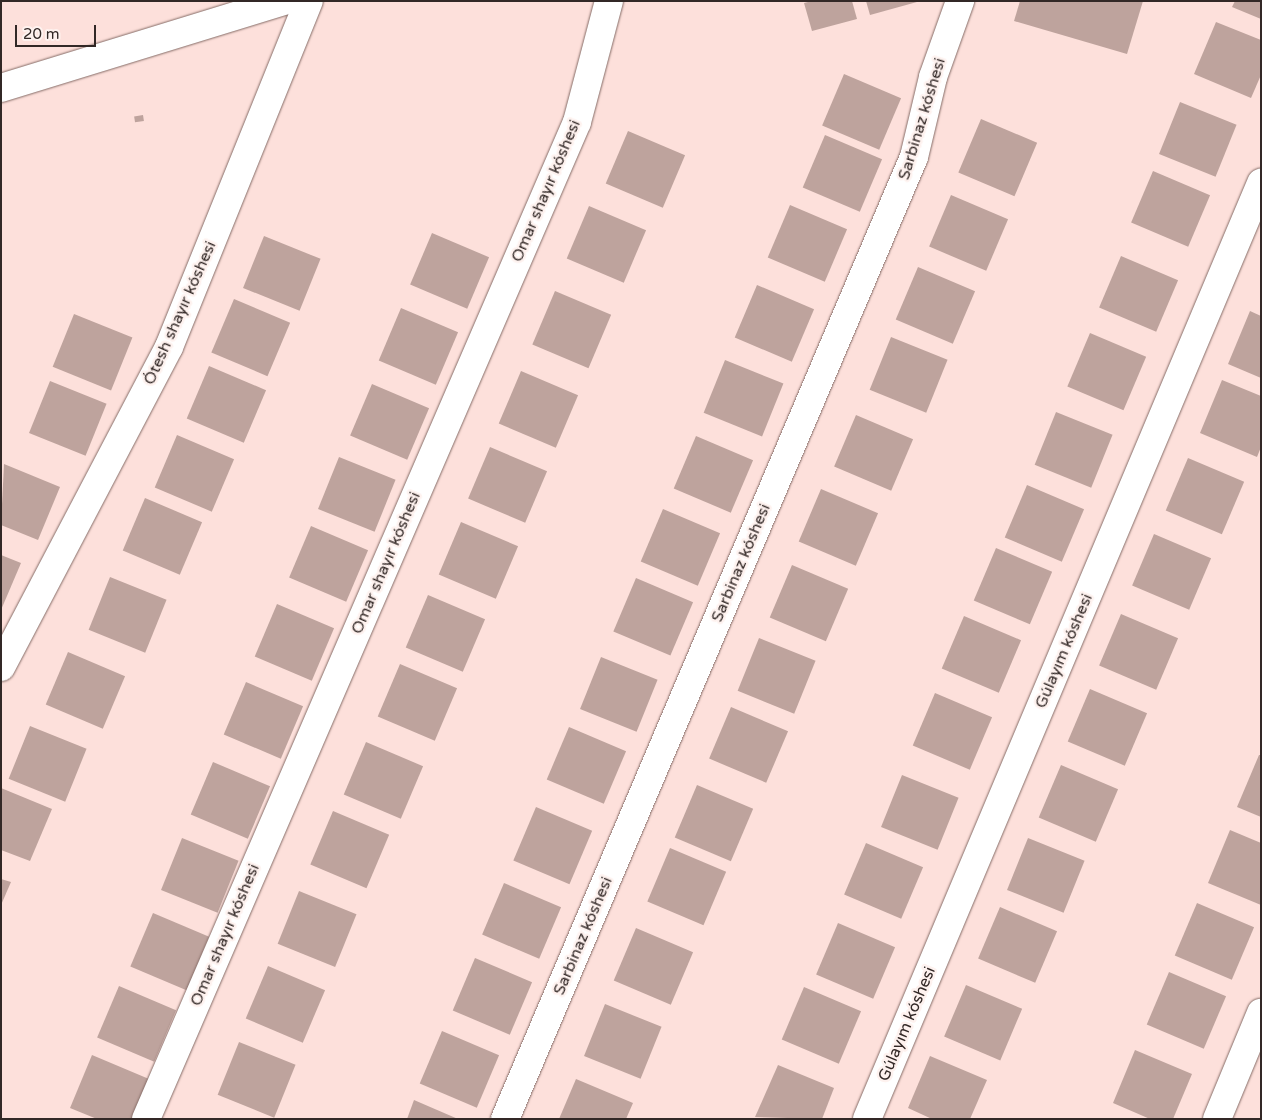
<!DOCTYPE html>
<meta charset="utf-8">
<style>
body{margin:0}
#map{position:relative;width:1262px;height:1120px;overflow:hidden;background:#fde0db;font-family:"Varela Round",sans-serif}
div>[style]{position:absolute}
.building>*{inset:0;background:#bea39d;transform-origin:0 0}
.roads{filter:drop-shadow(0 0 1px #856c67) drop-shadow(0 0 1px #856c67)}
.minor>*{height:28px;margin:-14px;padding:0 14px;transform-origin:14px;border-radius:14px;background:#fff}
.major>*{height:28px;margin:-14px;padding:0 14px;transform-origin:14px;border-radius:14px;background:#fff}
span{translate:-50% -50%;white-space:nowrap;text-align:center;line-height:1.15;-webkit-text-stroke:5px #fef2ef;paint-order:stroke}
.street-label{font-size:16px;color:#322826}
.frame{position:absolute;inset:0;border:2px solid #322826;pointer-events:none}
.scale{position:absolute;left:15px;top:25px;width:81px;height:22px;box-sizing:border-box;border:2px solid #322826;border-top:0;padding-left:6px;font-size:15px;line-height:18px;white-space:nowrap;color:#322826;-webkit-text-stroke:4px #fef2ef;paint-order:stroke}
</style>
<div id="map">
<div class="building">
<div style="clip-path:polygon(812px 1px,852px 1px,857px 19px,812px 31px,804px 3px)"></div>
<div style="clip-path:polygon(866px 1px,917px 1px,917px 2px,870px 15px)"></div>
<div style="clip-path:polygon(1020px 1px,1143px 1px,1127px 54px,1014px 21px)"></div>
<div style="clip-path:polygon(1235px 1px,1261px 1px,1261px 19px,1232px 7px)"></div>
<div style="clip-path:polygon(1216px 22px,1261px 40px,1261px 75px,1251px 98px,1194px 74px)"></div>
<div style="left:844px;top:74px;width:62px;height:56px;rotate:23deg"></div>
<div style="left:1180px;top:102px;width:61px;height:56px;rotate:22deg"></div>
<div style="left:143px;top:115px;width:6px;height:9px;rotate:81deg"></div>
<div style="left:981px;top:119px;width:61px;height:58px;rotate:23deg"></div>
<div style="left:628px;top:131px;width:62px;height:57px;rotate:23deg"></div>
<div style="left:825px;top:135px;width:62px;height:57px;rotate:23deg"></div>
<div style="left:1153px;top:171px;width:62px;height:56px;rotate:23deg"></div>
<div style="left:951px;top:195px;width:62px;height:56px;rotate:23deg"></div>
<div style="left:790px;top:205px;width:62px;height:57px;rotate:23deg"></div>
<div style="left:589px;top:206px;width:62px;height:57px;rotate:23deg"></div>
<div style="left:432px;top:233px;width:62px;height:56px;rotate:23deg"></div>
<div style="left:264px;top:236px;width:61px;height:56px;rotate:22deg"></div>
<div style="left:1121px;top:256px;width:62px;height:56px;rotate:23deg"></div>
<div style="left:918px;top:267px;width:62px;height:57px;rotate:23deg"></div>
<div style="left:757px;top:285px;width:62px;height:57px;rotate:23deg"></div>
<div style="left:555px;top:291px;width:61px;height:58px;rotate:23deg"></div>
<div style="left:234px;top:299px;width:61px;height:58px;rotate:23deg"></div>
<div style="left:401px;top:308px;width:62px;height:57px;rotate:23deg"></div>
<div style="clip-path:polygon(1250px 311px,1261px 316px,1261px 378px,1228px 364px)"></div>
<div style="left:74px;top:314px;width:63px;height:57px;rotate:22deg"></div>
<div style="left:1090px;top:333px;width:61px;height:58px;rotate:23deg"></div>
<div style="left:891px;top:337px;width:61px;height:57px;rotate:22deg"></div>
<div style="left:725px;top:360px;width:63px;height:57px;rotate:22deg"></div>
<div style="left:209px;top:366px;width:62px;height:57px;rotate:23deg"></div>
<div style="left:521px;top:371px;width:62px;height:57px;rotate:23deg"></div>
<div style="clip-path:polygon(1222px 380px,1261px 396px,1261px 447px,1257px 457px,1200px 433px)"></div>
<div style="left:50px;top:381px;width:61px;height:56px;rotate:22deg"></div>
<div style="left:372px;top:384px;width:62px;height:56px;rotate:23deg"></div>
<div style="left:1056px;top:412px;width:61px;height:57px;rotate:22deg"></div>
<div style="left:856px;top:415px;width:62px;height:56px;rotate:23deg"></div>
<div style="left:177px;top:435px;width:62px;height:57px;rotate:23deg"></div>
<div style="left:696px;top:436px;width:62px;height:57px;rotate:23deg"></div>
<div style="left:490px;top:447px;width:62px;height:56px;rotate:23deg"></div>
<div style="left:339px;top:457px;width:61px;height:56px;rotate:22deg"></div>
<div style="left:1188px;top:458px;width:61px;height:57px;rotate:23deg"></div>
<div style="clip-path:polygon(4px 464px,60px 487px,38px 540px,1px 525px)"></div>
<div style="left:1027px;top:485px;width:62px;height:57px;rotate:23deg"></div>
<div style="left:821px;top:489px;width:62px;height:57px;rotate:23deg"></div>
<div style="left:145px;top:498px;width:62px;height:57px;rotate:23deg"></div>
<div style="left:663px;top:509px;width:62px;height:57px;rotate:23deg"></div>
<div style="left:461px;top:522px;width:62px;height:57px;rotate:23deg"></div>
<div style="left:311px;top:526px;width:62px;height:56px;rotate:23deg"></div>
<div style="left:1154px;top:534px;width:62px;height:56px;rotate:23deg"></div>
<div style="left:996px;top:548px;width:61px;height:57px;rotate:23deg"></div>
<div style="clip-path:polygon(1px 555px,21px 563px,1px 610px)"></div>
<div style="left:792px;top:565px;width:61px;height:57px;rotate:23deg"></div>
<div style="left:110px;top:577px;width:61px;height:57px;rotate:22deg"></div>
<div style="left:636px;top:578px;width:62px;height:58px;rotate:23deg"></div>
<div style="left:428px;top:595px;width:62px;height:57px;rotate:23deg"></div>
<div style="left:277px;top:604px;width:62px;height:57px;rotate:23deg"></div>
<div style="left:1121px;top:614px;width:62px;height:56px;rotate:23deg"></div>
<div style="left:964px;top:616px;width:62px;height:57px;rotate:23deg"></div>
<div style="left:759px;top:638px;width:61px;height:57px;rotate:22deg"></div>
<div style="left:68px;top:652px;width:62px;height:57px;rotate:23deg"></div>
<div style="left:601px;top:657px;width:61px;height:56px;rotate:22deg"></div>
<div style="left:400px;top:664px;width:62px;height:57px;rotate:23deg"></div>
<div style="left:246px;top:682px;width:62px;height:57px;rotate:23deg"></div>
<div style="left:1090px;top:689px;width:62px;height:57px;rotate:23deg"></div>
<div style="left:935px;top:693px;width:62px;height:57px;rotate:23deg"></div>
<div style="left:731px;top:707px;width:62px;height:56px;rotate:23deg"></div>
<div style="left:30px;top:726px;width:61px;height:57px;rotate:22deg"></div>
<div style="left:569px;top:727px;width:62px;height:57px;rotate:23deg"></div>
<div style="left:366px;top:742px;width:62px;height:57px;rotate:23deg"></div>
<div style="clip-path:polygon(1259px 755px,1261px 755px,1261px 817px,1237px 807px)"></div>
<div style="left:213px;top:762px;width:62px;height:57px;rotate:23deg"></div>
<div style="left:1061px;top:765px;width:62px;height:57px;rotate:23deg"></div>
<div style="left:902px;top:775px;width:61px;height:56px;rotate:22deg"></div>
<div style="left:697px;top:785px;width:61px;height:57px;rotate:23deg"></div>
<div style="clip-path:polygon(1px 788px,52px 809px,30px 861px,1px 850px)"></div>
<div style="left:536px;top:807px;width:61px;height:58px;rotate:23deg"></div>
<div style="left:333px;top:811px;width:61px;height:58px;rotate:23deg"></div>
<div style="clip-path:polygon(1230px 830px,1261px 843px,1261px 905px,1208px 883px)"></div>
<div style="left:182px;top:838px;width:61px;height:56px;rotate:22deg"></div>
<div style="left:1028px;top:838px;width:61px;height:56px;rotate:22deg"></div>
<div style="left:866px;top:843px;width:62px;height:56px;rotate:23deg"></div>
<div style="left:670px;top:848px;width:61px;height:58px;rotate:23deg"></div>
<div style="clip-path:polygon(1px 879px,11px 882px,1px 905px)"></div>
<div style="left:504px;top:883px;width:62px;height:56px;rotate:23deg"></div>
<div style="left:299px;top:891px;width:62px;height:57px;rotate:22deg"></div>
<div style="left:1197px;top:903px;width:62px;height:57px;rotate:23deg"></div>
<div style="left:1000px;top:907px;width:62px;height:56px;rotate:23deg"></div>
<div style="left:153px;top:913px;width:61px;height:58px;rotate:23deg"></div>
<div style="left:838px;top:923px;width:62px;height:56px;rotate:23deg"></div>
<div style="left:636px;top:928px;width:62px;height:57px;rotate:23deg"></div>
<div style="left:475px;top:958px;width:62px;height:57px;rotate:23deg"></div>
<div style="left:268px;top:966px;width:62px;height:57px;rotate:23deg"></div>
<div style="left:1169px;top:972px;width:62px;height:57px;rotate:23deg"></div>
<div style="left:966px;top:985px;width:61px;height:56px;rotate:23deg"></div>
<div style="left:119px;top:986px;width:62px;height:56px;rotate:23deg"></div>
<div style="left:804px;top:987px;width:62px;height:57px;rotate:23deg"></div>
<div style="left:605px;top:1004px;width:61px;height:56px;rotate:22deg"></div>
<div style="left:442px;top:1031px;width:62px;height:57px;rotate:23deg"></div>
<div style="left:239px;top:1042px;width:61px;height:57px;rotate:22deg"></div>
<div style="clip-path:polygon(1135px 1050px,1192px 1074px,1173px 1119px,1150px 1119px,1113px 1103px)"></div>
<div style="clip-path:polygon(92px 1055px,149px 1079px,132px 1119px,97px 1119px,70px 1108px)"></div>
<div style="clip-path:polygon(930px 1056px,987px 1080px,970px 1119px,932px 1119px,908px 1108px)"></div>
<div style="clip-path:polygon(778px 1065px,834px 1088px,822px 1119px,755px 1117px)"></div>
<div style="clip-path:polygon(576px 1079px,633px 1103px,626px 1119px,559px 1119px)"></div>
<div style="clip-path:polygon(414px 1100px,458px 1119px,407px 1119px)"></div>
</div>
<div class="roads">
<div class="minor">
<div style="left:1px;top:667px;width:361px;rotate:-62.3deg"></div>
<div style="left:169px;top:347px;width:373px;rotate:-68deg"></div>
<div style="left:146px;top:1119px;width:1086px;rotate:-66.62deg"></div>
<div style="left:577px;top:122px;width:125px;rotate:-75.2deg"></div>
<div style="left:505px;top:1119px;width:1045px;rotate:-66.97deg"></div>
<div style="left:914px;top:157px;width:82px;rotate:-76.6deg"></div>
<div style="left:933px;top:77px;width:81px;rotate:-70.4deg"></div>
<div style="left:867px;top:1119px;width:1016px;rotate:-67.17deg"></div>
<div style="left:1217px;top:1119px;width:115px;rotate:-67.5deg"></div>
</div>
<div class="major">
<div style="left:1px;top:88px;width:296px;rotate:-17.1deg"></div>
</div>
</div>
<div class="street-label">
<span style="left:922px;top:119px;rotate:-73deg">Sarbinaz kóshesi</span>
<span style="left:546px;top:191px;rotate:-67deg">Omar shayır kóshesi</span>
<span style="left:180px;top:313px;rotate:-66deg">Ótesh shayır kóshesi</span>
<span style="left:386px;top:563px;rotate:-67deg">Omar shayır kóshesi</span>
<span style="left:741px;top:563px;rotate:-67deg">Sarbinaz kóshesi</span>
<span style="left:1064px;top:651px;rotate:-67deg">Gúlayım kóshesi</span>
<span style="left:225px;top:935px;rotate:-67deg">Omar shayır kóshesi</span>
<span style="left:583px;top:936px;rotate:-67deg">Sarbinaz kóshesi</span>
<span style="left:907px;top:1024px;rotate:-67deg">Gúlayım kóshesi</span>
</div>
<div class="frame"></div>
<div class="scale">20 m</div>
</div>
